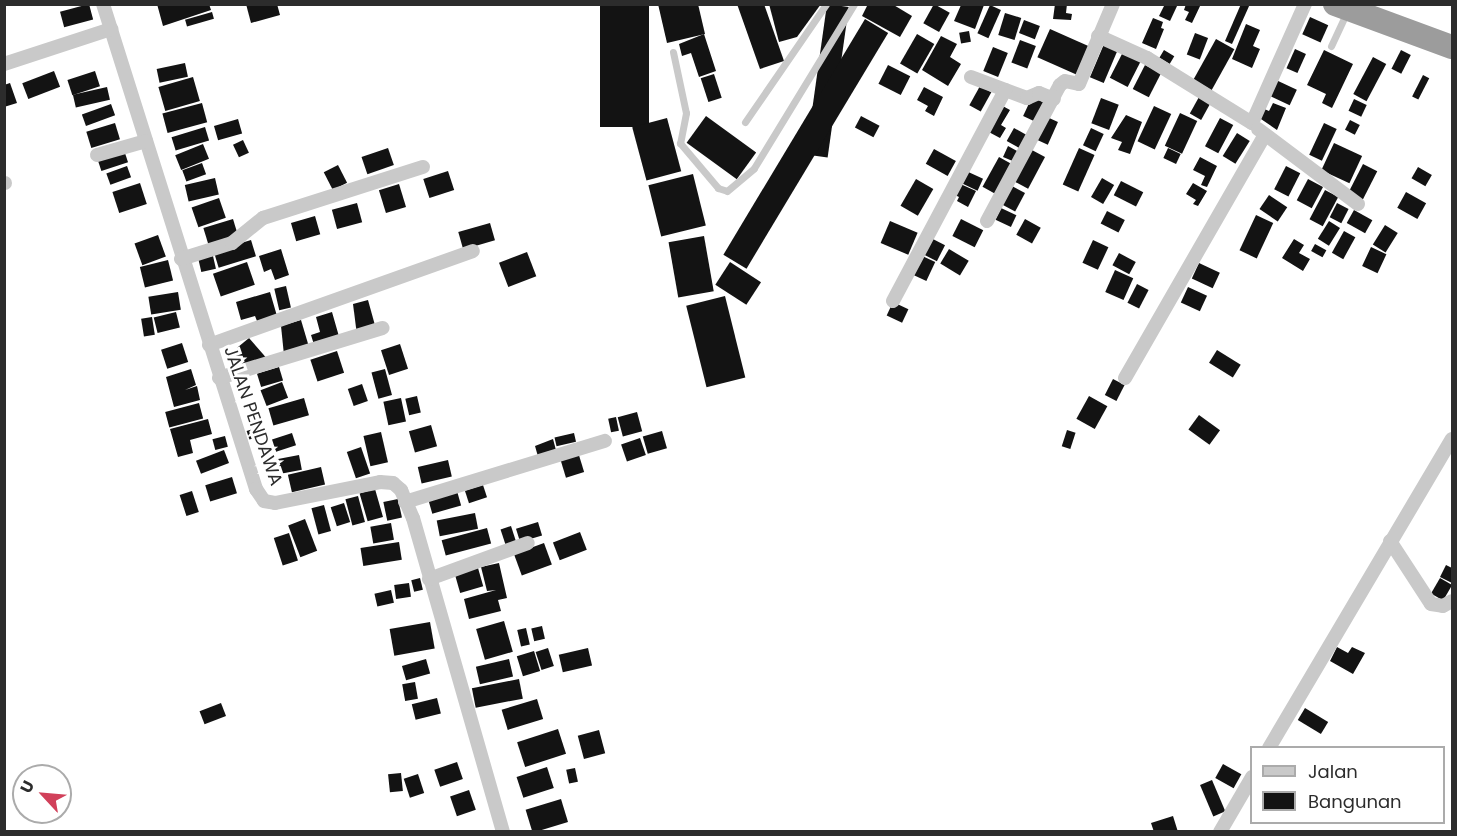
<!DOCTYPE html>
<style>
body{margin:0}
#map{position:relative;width:1457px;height:836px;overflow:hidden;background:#fff;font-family:Poppins,sans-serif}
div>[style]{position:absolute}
.building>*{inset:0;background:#131313;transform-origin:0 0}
.service>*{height:7px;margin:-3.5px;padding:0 3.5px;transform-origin:3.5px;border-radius:3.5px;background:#c9c9c9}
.minor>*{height:14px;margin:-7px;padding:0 7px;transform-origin:7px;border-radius:7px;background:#c9c9c9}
.trunk>*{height:24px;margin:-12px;padding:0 12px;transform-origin:12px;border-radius:12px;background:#9c9c9c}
span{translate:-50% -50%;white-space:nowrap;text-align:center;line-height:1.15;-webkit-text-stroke:6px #fff;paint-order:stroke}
.street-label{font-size:18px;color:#2c2c2c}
.frame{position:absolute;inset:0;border:6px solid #2c2c2c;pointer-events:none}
.legend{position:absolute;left:1250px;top:746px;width:195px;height:78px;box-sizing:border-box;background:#fff;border:2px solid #ababab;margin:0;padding:8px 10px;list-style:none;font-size:18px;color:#2c2c2c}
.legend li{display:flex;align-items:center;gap:12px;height:30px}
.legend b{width:30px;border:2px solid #ababab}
.north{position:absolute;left:12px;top:764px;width:60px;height:60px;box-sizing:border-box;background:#fff;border:2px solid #ababab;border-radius:50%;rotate:296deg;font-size:16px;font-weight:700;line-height:24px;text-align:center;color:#2c2c2c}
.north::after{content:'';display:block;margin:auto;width:21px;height:27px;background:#d1405a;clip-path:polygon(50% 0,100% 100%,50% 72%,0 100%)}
</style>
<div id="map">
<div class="building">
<div style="left:89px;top:4px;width:16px;height:30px;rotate:75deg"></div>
<div style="clip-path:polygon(157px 4px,209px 4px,211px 10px,163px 26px)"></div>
<div style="clip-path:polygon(246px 4px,277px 4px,280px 15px,251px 23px)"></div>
<div style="left:600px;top:4px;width:49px;height:123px"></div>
<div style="clip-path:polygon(658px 4px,698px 4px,705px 34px,667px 43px)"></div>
<div style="clip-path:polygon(737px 4px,764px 4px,784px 61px,760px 69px)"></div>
<div style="clip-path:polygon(769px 4px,821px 4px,797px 37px,779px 42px)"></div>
<div style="left:827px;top:4px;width:22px;height:152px;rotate:8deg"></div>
<div style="clip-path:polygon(868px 4px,892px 4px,912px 16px,900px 37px,862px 16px)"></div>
<div style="left:934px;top:4px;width:18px;height:22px;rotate:29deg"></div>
<div style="clip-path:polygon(1055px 4px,1067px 4px,1066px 13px,1072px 14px,1071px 20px,1053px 19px)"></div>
<div style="clip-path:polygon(1165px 4px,1178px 4px,1170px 21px,1159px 16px)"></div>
<div style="clip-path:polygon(1186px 4px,1201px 4px,1192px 23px,1185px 20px,1189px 12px,1184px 10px)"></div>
<div style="clip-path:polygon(1241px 4px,1250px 4px,1232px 44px,1225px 41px)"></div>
<div style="clip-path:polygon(961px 5px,984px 5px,975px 29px,954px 21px)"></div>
<div style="left:990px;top:5px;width:12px;height:31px;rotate:24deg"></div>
<div style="left:212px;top:12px;width:7px;height:28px;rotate:74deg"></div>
<div style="left:1005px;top:13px;width:17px;height:23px;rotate:17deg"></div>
<div style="left:1310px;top:17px;width:20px;height:19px;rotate:24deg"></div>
<div style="clip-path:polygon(1153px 18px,1163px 22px,1161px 28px,1164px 29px,1156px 49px,1142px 43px)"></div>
<div style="left:865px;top:19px;width:27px;height:275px;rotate:31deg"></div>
<div style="left:1024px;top:20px;width:17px;height:14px;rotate:21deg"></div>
<div style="clip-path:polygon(1246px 24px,1260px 30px,1253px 46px,1260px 49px,1252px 68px,1232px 59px)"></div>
<div style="left:1050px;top:29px;width:45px;height:31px;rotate:24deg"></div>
<div style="left:969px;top:31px;width:11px;height:10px;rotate:80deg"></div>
<div style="left:1195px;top:33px;width:14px;height:23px;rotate:21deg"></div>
<div style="clip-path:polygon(704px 34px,716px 71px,699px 77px,691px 53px,682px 56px,679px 44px)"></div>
<div style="left:917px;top:34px;width:20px;height:34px;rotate:30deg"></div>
<div style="clip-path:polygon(941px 36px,957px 44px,950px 57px,961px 64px,948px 86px,922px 70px)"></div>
<div style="left:1216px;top:39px;width:21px;height:47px;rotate:29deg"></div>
<div style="left:1020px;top:40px;width:17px;height:24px;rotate:21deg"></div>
<div style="left:1104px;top:44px;width:15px;height:36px;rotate:23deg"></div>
<div style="left:993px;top:47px;width:16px;height:26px;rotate:22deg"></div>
<div style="left:1295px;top:49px;width:12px;height:21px;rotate:24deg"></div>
<div style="left:1164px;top:50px;width:12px;height:9px;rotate:31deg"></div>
<div style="clip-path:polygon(1324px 50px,1353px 64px,1332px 108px,1322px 103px,1326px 94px,1307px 85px)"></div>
<div style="left:1401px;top:50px;width:11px;height:21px;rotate:27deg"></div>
<div style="left:1123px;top:52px;width:20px;height:29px;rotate:27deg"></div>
<div style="left:1373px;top:57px;width:15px;height:42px;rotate:28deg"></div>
<div style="left:185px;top:63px;width:14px;height:29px;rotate:78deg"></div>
<div style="left:888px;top:65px;width:25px;height:21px;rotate:27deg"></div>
<div style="left:1145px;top:65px;width:18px;height:27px;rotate:27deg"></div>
<div style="left:54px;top:71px;width:17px;height:34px;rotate:69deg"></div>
<div style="left:95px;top:71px;width:16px;height:29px;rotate:72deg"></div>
<div style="left:714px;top:74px;width:25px;height:14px;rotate:72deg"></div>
<div style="left:1423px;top:75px;width:7px;height:24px;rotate:27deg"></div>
<div style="left:193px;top:77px;width:25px;height:36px;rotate:74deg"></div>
<div style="left:1276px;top:80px;width:23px;height:17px;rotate:25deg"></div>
<div style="clip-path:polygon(10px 83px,17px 103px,4px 107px,4px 85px)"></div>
<div style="left:980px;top:86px;width:13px;height:22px;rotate:29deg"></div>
<div style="left:107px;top:87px;width:13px;height:35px;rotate:77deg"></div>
<div style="clip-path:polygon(924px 87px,943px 97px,934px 116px,925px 111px,928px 106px,917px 100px)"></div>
<div style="left:1032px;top:97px;width:17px;height:21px;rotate:25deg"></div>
<div style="left:1199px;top:97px;width:13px;height:19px;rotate:29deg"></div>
<div style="left:1101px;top:98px;width:19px;height:27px;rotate:21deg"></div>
<div style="left:1354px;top:99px;width:14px;height:13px;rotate:25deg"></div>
<div style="left:202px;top:103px;width:20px;height:41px;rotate:75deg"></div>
<div style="clip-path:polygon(1273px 103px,1286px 108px,1277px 130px,1258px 117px,1262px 108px,1269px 111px)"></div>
<div style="left:111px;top:104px;width:12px;height:31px;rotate:70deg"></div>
<div style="clip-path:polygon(999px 104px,1010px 110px,1001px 125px,1006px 128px,1000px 138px,985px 130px)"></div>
<div style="left:1154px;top:106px;width:19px;height:39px;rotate:25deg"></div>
<div style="left:1180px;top:113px;width:19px;height:36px;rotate:25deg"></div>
<div style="clip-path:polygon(1126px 115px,1142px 122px,1130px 154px,1118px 150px,1122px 142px,1111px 138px)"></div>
<div style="left:706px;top:116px;width:62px;height:33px;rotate:36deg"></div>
<div style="left:861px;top:116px;width:21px;height:13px;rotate:28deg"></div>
<div style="left:1047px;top:117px;width:12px;height:25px;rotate:24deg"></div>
<div style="left:667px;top:118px;width:55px;height:36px;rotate:75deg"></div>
<div style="left:1220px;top:118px;width:15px;height:32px;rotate:28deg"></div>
<div style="left:238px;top:119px;width:15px;height:25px;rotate:74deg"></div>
<div style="left:1350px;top:120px;width:11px;height:11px;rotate:27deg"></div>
<div style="left:115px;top:123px;width:17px;height:30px;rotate:73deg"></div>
<div style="left:1324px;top:123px;width:14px;height:35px;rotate:25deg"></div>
<div style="left:205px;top:127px;width:14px;height:35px;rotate:73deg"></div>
<div style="left:1014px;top:128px;width:18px;height:15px;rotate:29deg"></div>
<div style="left:1091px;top:128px;width:14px;height:19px;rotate:25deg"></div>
<div style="left:1237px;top:133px;width:15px;height:27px;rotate:32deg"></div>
<div style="left:243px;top:140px;width:14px;height:11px;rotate:65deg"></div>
<div style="left:1334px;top:143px;width:31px;height:30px;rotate:25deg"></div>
<div style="left:203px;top:144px;width:16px;height:30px;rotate:68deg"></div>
<div style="clip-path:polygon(1008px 146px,1019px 152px,1015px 162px,1003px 157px)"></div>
<div style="left:388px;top:148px;width:18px;height:28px;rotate:71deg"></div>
<div style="left:1079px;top:148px;width:17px;height:40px;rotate:24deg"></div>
<div style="left:1168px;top:148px;width:14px;height:11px;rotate:25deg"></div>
<div style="left:934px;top:149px;width:25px;height:17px;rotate:29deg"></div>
<div style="left:1030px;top:149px;width:17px;height:36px;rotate:28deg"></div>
<div style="left:124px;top:150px;width:13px;height:28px;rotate:72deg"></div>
<div style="left:999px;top:157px;width:18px;height:34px;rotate:29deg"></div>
<div style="clip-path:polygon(1200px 157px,1217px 166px,1207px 187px,1201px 185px,1205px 176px,1193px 170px)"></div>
<div style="left:202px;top:163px;width:12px;height:21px;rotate:70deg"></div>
<div style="left:1363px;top:164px;width:16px;height:32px;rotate:27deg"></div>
<div style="left:338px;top:165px;width:20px;height:16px;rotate:63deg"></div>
<div style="left:127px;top:166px;width:12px;height:22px;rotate:70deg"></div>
<div style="left:1286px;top:166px;width:16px;height:26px;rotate:27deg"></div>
<div style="left:1418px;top:167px;width:16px;height:13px;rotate:30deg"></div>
<div style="left:964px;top:170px;width:21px;height:13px;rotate:25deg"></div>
<div style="left:448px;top:171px;width:20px;height:26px;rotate:72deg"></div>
<div style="left:693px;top:174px;width:53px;height:46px;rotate:76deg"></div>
<div style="left:215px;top:178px;width:17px;height:31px;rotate:77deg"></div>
<div style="left:1102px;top:178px;width:14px;height:22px;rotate:30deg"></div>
<div style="left:916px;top:179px;width:20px;height:31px;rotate:30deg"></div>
<div style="left:1308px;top:179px;width:17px;height:24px;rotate:28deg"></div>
<div style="left:1121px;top:181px;width:25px;height:16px;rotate:27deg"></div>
<div style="clip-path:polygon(956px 182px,976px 191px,968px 207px,957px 201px,959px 197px,951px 193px)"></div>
<div style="left:140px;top:183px;width:22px;height:29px;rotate:72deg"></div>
<div style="clip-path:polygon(1193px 183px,1207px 191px,1198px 206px,1193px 204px,1196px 200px,1186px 194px)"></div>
<div style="left:399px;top:184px;width:24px;height:21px;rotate:73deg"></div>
<div style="left:1010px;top:185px;width:17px;height:21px;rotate:28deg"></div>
<div style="left:1325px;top:190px;width:15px;height:33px;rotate:28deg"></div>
<div style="left:1406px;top:192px;width:23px;height:18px;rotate:29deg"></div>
<div style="left:1269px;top:195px;width:22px;height:17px;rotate:34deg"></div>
<div style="left:219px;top:198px;width:21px;height:29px;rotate:71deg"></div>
<div style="left:357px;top:203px;width:20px;height:26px;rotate:75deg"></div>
<div style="left:1337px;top:203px;width:13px;height:16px;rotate:27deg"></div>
<div style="left:1001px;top:208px;width:17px;height:13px;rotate:25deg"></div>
<div style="left:1354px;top:210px;width:21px;height:15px;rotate:29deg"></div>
<div style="left:1107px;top:211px;width:20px;height:14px;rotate:27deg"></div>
<div style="left:1256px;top:215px;width:19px;height:39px;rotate:25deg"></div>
<div style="left:315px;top:216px;width:19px;height:25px;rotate:74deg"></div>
<div style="left:233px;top:219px;width:17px;height:31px;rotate:73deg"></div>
<div style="left:961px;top:219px;width:25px;height:19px;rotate:27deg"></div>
<div style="left:1025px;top:219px;width:18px;height:18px;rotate:29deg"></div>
<div style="left:890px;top:221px;width:30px;height:24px;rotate:23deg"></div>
<div style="left:1329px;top:221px;width:13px;height:21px;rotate:32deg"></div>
<div style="left:490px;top:223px;width:18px;height:33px;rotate:74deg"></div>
<div style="left:1385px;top:225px;width:15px;height:23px;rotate:32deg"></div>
<div style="left:1344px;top:231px;width:13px;height:25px;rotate:29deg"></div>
<div style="left:158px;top:235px;width:23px;height:25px;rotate:70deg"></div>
<div style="left:704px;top:236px;width:56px;height:36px;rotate:80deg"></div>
<div style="left:929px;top:237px;width:18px;height:18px;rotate:27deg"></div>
<div style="clip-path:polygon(1294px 239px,1304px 245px,1299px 253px,1310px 259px,1303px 271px,1282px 258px)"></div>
<div style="left:251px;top:240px;width:17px;height:39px;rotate:73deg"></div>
<div style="left:1093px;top:240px;width:17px;height:25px;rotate:25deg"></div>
<div style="left:1315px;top:244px;width:13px;height:8px;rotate:29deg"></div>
<div style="left:1371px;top:247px;width:17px;height:21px;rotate:25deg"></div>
<div style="clip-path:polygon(281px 249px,289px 275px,275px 280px,271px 269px,264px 272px,259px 256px)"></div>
<div style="left:949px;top:249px;width:23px;height:17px;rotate:31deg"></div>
<div style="left:527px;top:252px;width:26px;height:30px;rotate:69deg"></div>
<div style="left:1119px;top:253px;width:19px;height:14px;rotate:28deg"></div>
<div style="left:918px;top:254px;width:19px;height:21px;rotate:25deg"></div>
<div style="left:213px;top:256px;width:13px;height:15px;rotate:77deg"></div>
<div style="left:168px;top:260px;width:21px;height:29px;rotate:76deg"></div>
<div style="left:247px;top:262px;width:24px;height:36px;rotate:71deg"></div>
<div style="left:730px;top:262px;width:37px;height:27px;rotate:33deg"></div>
<div style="left:1199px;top:263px;width:23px;height:17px;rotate:25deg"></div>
<div style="left:1115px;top:270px;width:20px;height:24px;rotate:24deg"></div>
<div style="left:1137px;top:284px;width:13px;height:21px;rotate:27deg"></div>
<div style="left:286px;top:286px;width:22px;height:12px;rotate:77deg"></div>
<div style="left:1188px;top:287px;width:21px;height:17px;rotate:25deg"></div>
<div style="left:178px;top:292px;width:18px;height:30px;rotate:81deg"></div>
<div style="clip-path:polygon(270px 292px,277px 316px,257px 321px,255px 316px,241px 320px,236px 302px)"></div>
<div style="left:725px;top:296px;width:84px;height:40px;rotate:76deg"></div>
<div style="clip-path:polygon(368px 300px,376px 329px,357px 335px,353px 304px)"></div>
<div style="left:893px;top:302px;width:17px;height:15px;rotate:25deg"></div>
<div style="left:176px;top:312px;width:16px;height:23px;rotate:76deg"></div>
<div style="clip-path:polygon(332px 312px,340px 340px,315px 348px,311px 335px,320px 332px,316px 317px)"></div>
<div style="left:152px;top:317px;width:18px;height:11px;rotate:81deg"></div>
<div style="clip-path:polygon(301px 320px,309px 347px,284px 355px,281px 326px)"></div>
<div style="clip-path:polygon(249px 338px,269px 361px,245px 368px,232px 352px)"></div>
<div style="left:182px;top:343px;width:20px;height:22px;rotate:72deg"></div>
<div style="left:400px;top:344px;width:26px;height:20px;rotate:72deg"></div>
<div style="left:1217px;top:350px;width:28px;height:15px;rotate:32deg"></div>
<div style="left:337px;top:351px;width:23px;height:28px;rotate:72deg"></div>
<div style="left:279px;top:367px;width:14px;height:23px;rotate:73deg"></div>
<div style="clip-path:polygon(191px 369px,196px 385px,185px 390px,197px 386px,200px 400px,174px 407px,166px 377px)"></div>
<div style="left:385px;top:369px;width:27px;height:14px;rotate:75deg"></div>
<div style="left:1113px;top:379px;width:13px;height:18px;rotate:27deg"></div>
<div style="left:282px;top:382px;width:17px;height:23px;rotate:69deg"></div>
<div style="left:362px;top:384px;width:18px;height:15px;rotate:71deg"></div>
<div style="left:417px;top:396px;width:17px;height:12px;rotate:77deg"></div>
<div style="left:1089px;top:396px;width:21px;height:26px;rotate:29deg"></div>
<div style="left:304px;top:398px;width:18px;height:37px;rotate:74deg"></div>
<div style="left:401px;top:398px;width:24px;height:18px;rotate:78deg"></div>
<div style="left:199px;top:403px;width:16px;height:35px;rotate:75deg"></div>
<div style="left:637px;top:412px;width:20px;height:20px;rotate:75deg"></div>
<div style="left:1199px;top:415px;width:26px;height:18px;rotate:36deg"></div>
<div style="left:616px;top:417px;width:14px;height:8px;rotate:78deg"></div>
<div style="clip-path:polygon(208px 419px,212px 434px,190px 440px,193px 453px,178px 457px,170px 429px)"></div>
<div style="left:431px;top:425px;width:22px;height:23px;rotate:74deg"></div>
<div style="left:259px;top:427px;width:9px;height:13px;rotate:72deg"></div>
<div style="left:1067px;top:430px;width:9px;height:17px;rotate:18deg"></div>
<div style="left:662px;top:431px;width:18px;height:20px;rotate:74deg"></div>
<div style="left:381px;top:432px;width:31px;height:18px;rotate:77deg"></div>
<div style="left:292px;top:433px;width:13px;height:21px;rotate:72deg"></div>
<div style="left:574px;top:433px;width:9px;height:20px;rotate:77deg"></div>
<div style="left:225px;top:436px;width:11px;height:13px;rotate:75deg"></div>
<div style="left:640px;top:438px;width:18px;height:20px;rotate:71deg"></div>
<div style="clip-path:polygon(553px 439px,557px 454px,539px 460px,535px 446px)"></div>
<div style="left:361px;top:447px;width:28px;height:15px;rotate:71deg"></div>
<div style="left:224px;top:450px;width:14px;height:30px;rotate:69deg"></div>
<div style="left:578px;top:452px;width:21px;height:19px;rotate:73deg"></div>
<div style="left:299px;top:455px;width:15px;height:24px;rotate:79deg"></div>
<div style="left:448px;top:460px;width:17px;height:31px;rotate:77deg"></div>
<div style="left:321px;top:467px;width:18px;height:34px;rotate:77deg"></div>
<div style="left:232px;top:477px;width:17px;height:28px;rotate:73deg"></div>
<div style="left:483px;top:485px;width:13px;height:19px;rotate:72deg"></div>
<div style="left:375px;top:489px;width:29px;height:16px;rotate:74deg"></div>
<div style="left:192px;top:491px;width:22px;height:13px;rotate:72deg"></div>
<div style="left:457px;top:491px;width:15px;height:30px;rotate:74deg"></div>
<div style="left:358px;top:496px;width:27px;height:13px;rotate:75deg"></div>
<div style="left:398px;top:499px;width:19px;height:15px;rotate:78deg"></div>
<div style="left:344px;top:503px;width:20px;height:14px;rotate:72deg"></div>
<div style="left:324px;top:505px;width:27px;height:13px;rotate:75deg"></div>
<div style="left:475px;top:513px;width:16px;height:39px;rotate:79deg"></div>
<div style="left:305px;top:519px;width:34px;height:18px;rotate:69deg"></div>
<div style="left:538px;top:522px;width:14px;height:23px;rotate:73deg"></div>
<div style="left:391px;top:523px;width:17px;height:21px;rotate:80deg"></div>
<div style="left:511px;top:526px;width:16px;height:11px;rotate:72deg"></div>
<div style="left:487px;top:528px;width:16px;height:47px;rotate:75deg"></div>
<div style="left:580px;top:532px;width:19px;height:29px;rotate:69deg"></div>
<div style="left:289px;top:533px;width:29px;height:16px;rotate:72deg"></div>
<div style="left:399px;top:542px;width:18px;height:39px;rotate:81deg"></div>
<div style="left:544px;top:543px;width:23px;height:32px;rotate:70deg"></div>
<div style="clip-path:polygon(499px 563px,507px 598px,498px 600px,501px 611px,469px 619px,464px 599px,496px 590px,487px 591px,481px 567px)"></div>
<div style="clip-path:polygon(1446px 565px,1452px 568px,1452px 583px,1440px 577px)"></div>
<div style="left:478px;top:568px;width:19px;height:24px;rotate:74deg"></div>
<div style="left:420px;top:578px;width:12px;height:9px;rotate:76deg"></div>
<div style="left:1440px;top:578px;width:14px;height:18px;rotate:30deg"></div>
<div style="left:409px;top:583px;width:14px;height:15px;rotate:82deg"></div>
<div style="left:391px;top:590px;width:13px;height:17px;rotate:77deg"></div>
<div style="left:504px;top:621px;width:32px;height:29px;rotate:74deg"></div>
<div style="left:430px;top:622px;width:27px;height:41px;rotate:80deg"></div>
<div style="left:542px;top:626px;width:13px;height:11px;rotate:77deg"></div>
<div style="left:526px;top:628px;width:17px;height:9px;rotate:77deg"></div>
<div style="clip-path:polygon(1337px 647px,1348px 653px,1352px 647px,1365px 653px,1353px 674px,1330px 661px)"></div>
<div style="left:548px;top:648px;width:19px;height:13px;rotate:72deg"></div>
<div style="left:588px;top:648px;width:18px;height:30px;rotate:77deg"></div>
<div style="left:534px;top:651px;width:21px;height:18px;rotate:73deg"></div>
<div style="left:426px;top:659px;width:15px;height:25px;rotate:74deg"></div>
<div style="left:509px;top:659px;width:18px;height:34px;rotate:77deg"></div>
<div style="left:519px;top:679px;width:20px;height:48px;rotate:79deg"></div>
<div style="left:415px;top:682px;width:17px;height:13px;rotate:80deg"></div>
<div style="left:437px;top:698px;width:16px;height:26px;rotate:76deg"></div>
<div style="left:537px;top:699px;width:21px;height:37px;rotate:73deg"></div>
<div style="left:221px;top:703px;width:14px;height:23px;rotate:69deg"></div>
<div style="left:1305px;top:708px;width:27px;height:14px;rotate:31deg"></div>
<div style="left:558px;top:729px;width:26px;height:43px;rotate:72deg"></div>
<div style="left:599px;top:730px;width:24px;height:22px;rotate:75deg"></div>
<div style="left:457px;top:762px;width:18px;height:24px;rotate:71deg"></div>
<div style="left:1223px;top:764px;width:21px;height:16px;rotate:29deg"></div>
<div style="left:547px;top:767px;width:22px;height:32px;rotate:72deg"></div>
<div style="left:575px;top:768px;width:14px;height:9px;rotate:78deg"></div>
<div style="left:401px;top:773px;width:18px;height:13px;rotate:84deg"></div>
<div style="left:418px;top:774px;width:20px;height:15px;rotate:72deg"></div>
<div style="left:1212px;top:780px;width:34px;height:13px;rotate:67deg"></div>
<div style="left:469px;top:790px;width:21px;height:20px;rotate:71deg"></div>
<div style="left:561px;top:799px;width:24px;height:37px;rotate:73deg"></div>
<div style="clip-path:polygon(1173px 816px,1178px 832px,1154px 832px,1151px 823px)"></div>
</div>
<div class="service">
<div style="left:1331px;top:46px;width:38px;rotate:-65deg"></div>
<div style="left:673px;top:52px;width:62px;rotate:78deg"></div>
<div style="left:686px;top:113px;width:31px;rotate:101deg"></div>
<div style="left:680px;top:143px;width:59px;rotate:49.8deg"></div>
<div style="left:718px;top:188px;width:9px;rotate:18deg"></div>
<div style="left:727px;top:191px;width:35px;rotate:-40deg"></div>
<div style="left:754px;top:168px;width:192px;rotate:-58.6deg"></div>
<div style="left:745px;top:122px;width:143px;rotate:-55.5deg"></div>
</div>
<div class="minor">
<div style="left:103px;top:4px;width:509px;rotate:72.49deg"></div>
<div style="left:256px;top:489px;width:14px;rotate:56deg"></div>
<div style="left:264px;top:501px;width:11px;rotate:10deg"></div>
<div style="left:275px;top:503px;width:107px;rotate:-11.3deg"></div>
<div style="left:380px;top:482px;width:13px;rotate:4deg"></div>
<div style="left:393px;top:483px;width:11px;rotate:41deg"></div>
<div style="left:401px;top:490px;width:30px;rotate:67deg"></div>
<div style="left:413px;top:518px;width:327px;rotate:74deg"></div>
<div style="left:1098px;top:36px;width:54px;rotate:24.2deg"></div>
<div style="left:1147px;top:58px;width:123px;rotate:31.8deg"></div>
<div style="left:1252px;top:123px;width:130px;rotate:-66deg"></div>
<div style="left:4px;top:64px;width:113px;rotate:-18.1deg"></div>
<div style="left:971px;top:77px;width:60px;rotate:20.6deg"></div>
<div style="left:1027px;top:98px;width:13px;rotate:-23deg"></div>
<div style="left:1039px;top:93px;width:16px;rotate:22deg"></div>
<div style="left:1258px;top:129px;width:125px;rotate:36.9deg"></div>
<div style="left:97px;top:155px;width:51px;rotate:-15.9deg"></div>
<div style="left:4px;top:183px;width:1px"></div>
<div style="left:987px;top:221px;width:154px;rotate:-61.8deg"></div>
<div style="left:1060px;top:85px;width:6px;rotate:-39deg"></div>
<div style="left:1065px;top:81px;width:14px;rotate:12deg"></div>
<div style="left:1079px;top:84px;width:87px;rotate:-67deg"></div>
<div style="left:181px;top:259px;width:53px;rotate:-17.4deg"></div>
<div style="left:232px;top:243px;width:40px;rotate:-39deg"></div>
<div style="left:263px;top:218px;width:168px;rotate:-17.7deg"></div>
<div style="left:893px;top:301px;width:239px;rotate:-62deg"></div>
<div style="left:209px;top:345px;width:280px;rotate:-19.6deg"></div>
<div style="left:219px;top:378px;width:171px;rotate:-17deg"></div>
<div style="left:1125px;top:378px;width:279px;rotate:-60.1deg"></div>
<div style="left:405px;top:502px;width:209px;rotate:-17deg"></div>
<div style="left:1390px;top:541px;width:75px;rotate:56.9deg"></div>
<div style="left:1431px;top:604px;width:12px;rotate:9deg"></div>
<div style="left:1443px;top:606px;width:10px;rotate:-29deg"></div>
<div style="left:429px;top:579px;width:105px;rotate:-20deg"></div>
<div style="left:1269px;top:748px;width:359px;rotate:-59.4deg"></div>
<div style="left:1220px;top:832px;width:64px;rotate:-59.8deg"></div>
</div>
<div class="trunk">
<div style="left:1335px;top:4px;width:125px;rotate:20.2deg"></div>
</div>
<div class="street-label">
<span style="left:253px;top:416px;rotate:71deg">JALAN PENDAWA</span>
</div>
<div class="frame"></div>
<ul class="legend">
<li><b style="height:8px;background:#c9c9c9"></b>Jalan</li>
<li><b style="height:16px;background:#131313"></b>Bangunan</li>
</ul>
<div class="north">U</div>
</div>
